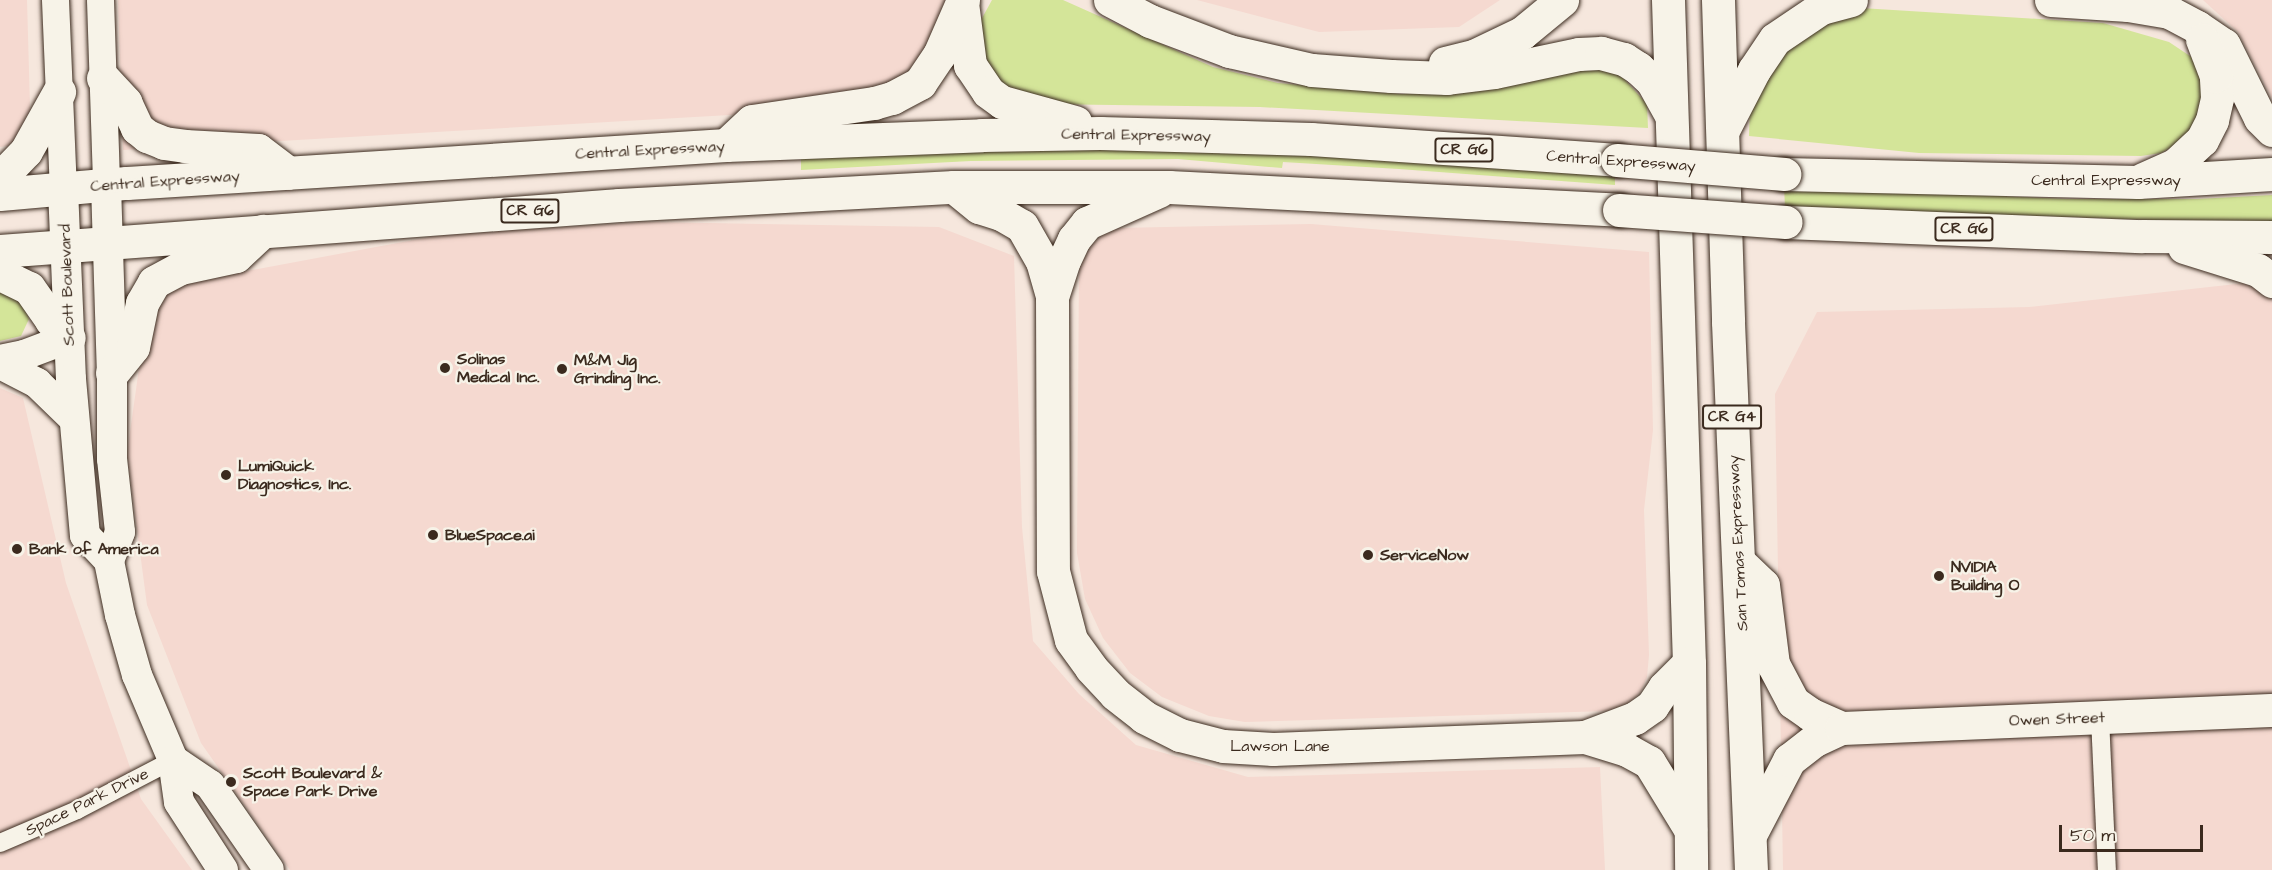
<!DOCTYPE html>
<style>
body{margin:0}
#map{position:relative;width:2272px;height:870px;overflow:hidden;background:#f6e7dd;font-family:"Architects Daughter",sans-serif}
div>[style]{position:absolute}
.built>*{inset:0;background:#f5d9d0}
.green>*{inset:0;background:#d4e599}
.roads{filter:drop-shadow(0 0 2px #3b2a1e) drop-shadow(0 0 2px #3b2a1e)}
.street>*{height:18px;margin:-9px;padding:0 9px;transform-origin:9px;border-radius:9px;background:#f7f3e8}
.secondary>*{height:27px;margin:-13.5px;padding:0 13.5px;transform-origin:13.5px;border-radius:13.5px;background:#f7f3e8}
.primary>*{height:30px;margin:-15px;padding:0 15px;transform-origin:15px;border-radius:15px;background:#f7f3e8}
.highway>*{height:33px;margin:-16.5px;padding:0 16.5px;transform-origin:16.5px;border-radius:16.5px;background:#f7f3e8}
.bridges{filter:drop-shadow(0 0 2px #3b2a1e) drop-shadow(0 0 2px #3b2a1e)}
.highway-bridge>*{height:33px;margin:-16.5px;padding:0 16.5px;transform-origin:16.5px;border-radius:16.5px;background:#f7f3e8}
.dots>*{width:16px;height:16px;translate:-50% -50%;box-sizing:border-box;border:3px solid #f7f3e8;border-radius:50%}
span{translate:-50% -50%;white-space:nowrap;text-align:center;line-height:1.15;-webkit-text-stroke:4.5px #f7f3e8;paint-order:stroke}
.shield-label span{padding:2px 4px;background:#f7f3e8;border:2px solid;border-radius:4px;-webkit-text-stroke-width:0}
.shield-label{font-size:15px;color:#3b2a1e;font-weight:700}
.street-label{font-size:16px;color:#3b2a1e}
.poi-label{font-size:16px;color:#3b2a1e;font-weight:700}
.left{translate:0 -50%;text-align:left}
.scale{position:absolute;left:2059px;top:825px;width:144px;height:27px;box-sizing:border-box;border:3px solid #3b2a1e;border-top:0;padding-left:8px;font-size:18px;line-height:21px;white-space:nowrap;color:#3b2a1e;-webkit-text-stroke:4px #f7f3e8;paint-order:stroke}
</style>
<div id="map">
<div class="built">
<div style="clip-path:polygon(0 0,27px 0,31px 143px,0 147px)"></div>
<div style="clip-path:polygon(118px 0,948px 0,924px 57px,869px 107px,123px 150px)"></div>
<div style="clip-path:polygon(1197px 0,1500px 0,1459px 27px,1319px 32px)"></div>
<div style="clip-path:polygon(2203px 0,2272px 0,2272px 98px,2238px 32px)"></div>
<div style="clip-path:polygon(648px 222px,939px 227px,1014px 256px,1022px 527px,1033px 641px,1079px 694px,1136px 745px,1248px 777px,1600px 767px,1605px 870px,290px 870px,201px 743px,147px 605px,127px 454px,150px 289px,446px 234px)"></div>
<div style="clip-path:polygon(1311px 224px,1649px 252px,1653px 430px,1644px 510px,1649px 655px,1647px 677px,1641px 691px,1630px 703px,1609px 711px,1245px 722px,1209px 716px,1162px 697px,1130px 673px,1103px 638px,1085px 599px,1077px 553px,1079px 266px,1086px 250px,1106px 231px,1118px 228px)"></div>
<div style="clip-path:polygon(2272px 280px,2272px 870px,1783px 870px,1775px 394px,1817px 312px,2029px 307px)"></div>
<div style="clip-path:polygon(0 388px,23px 398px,66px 583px,141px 799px,192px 870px,0 870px)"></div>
</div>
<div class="green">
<div style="clip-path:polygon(992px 0,1063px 0,1213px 67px,1278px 83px,1402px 94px,1565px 69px,1616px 70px,1647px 104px,1648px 128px,1260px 107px,1040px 104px,1003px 91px,983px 67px,976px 29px)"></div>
<div style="clip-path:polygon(1861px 8px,2103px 23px,2169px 42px,2193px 58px,2206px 90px,2199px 117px,2181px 142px,2161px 153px,2141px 156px,1919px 153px,1749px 136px,1750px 106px,1789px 39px)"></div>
<div style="clip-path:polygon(1201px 146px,1615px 172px,1615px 185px,1399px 169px,1283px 162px,1282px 168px,1178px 159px,971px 161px,801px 170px,801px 156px,860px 151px)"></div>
<div style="clip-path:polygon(1784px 186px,2067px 199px,2197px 199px,2272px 195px,2272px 224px,1785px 208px)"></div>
<div style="clip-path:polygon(0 289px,17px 292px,29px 319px,21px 336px,0 341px)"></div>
</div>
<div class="roads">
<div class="street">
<div style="left:2100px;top:718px;width:152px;rotate:87.4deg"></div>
<div style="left:0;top:843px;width:84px;rotate:-23.2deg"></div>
<div style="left:77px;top:810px;width:108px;rotate:-27.5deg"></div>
</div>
<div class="secondary">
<div style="left:55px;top:0;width:189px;rotate:87.6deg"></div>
<div style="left:100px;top:0;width:185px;rotate:88.1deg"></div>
</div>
<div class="primary">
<div style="left:106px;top:185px;width:188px;rotate:88.2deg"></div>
<div style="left:112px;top:373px;width:86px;rotate:90deg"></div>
<div style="left:112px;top:459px;width:73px;rotate:83.7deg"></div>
<div style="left:120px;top:532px;width:31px;rotate:111deg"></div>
<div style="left:63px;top:189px;width:190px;rotate:87.6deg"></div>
<div style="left:71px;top:379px;width:157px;rotate:84.9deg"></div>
<div style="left:85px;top:535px;width:35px;rotate:47deg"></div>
<div style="left:109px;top:561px;width:55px;rotate:78.5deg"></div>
<div style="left:120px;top:615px;width:62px;rotate:74.2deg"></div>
<div style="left:137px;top:675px;width:92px;rotate:67deg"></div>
<div style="left:173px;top:760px;width:42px;rotate:81.9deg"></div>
<div style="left:179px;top:802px;width:81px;rotate:57.1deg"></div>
<div style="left:0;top:360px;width:25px;rotate:-12deg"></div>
<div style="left:24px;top:355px;width:48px;rotate:-20.7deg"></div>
<div style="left:0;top:364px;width:42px;rotate:27.2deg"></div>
<div style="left:37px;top:383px;width:50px;rotate:44.2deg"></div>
<div style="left:173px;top:760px;width:45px;rotate:34deg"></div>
<div style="left:210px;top:785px;width:103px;rotate:55.2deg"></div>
</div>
<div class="highway">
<div style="left:1110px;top:0;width:45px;rotate:27.7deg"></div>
<div style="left:1150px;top:21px;width:85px;rotate:20.8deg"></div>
<div style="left:1229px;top:51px;width:85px;rotate:12.9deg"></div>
<div style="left:1312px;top:70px;width:79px;rotate:4.3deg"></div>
<div style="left:1391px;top:76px;width:56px;rotate:2deg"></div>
<div style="left:1447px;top:78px;width:47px;rotate:-7.3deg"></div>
<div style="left:1494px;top:72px;width:87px;rotate:-12deg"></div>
<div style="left:1579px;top:54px;width:22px;rotate:-3deg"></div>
<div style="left:1601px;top:53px;width:24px;rotate:15deg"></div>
<div style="left:1624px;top:59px;width:17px;rotate:33deg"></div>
<div style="left:1638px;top:68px;width:19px;rotate:43deg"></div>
<div style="left:1652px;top:81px;width:39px;rotate:61deg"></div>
<div style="left:1668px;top:0;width:663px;rotate:88.19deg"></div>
<div style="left:1689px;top:663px;width:207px;rotate:89.4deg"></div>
<div style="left:1718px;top:0;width:322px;rotate:88.2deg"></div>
<div style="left:1728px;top:322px;width:548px;rotate:87.6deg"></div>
<div style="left:2051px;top:0;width:77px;rotate:3.7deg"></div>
<div style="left:2128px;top:5px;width:42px;rotate:9.7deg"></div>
<div style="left:2169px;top:12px;width:32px;rotate:28deg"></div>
<div style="left:2197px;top:27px;width:32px;rotate:34deg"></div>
<div style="left:2224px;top:45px;width:81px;rotate:63.7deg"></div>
<div style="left:2260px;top:118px;width:17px;rotate:45deg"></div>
<div style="left:962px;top:3px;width:63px;rotate:82.6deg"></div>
<div style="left:970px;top:65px;width:32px;rotate:56deg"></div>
<div style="left:988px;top:92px;width:17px;rotate:36deg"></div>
<div style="left:1002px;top:102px;width:76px;rotate:15.3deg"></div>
<div style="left:1445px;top:63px;width:32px;rotate:-14deg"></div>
<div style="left:1476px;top:55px;width:51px;rotate:-25.6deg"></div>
<div style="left:1522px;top:33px;width:52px;rotate:-39.5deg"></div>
<div style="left:103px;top:78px;width:33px;rotate:47deg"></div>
<div style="left:125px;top:102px;width:29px;rotate:65deg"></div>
<div style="left:137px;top:128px;width:13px;rotate:39deg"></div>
<div style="left:147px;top:136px;width:18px;rotate:22deg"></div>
<div style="left:164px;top:143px;width:21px;rotate:8deg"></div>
<div style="left:185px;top:146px;width:73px;rotate:3.1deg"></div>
<div style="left:258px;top:150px;width:38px;rotate:37deg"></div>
<div style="left:1723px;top:130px;width:68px;rotate:-62.7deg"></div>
<div style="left:1754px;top:70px;width:37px;rotate:-56deg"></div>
<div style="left:1775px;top:39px;width:55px;rotate:-34deg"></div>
<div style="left:1821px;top:8px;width:31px;rotate:-15deg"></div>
<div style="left:726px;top:145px;width:35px;rotate:-43deg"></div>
<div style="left:752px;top:121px;width:123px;rotate:-8.4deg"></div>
<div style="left:874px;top:103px;width:19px;rotate:-16deg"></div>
<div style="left:892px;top:98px;width:32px;rotate:-28deg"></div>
<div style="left:920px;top:83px;width:34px;rotate:-56deg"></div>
<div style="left:939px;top:55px;width:60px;rotate:-66.4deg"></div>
<div style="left:1784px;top:174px;width:354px;rotate:1.3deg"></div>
<div style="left:2138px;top:182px;width:134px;rotate:-3.4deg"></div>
<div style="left:0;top:178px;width:37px;rotate:-46deg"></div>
<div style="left:26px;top:151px;width:68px;rotate:-60.8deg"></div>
<div style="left:2143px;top:179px;width:35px;rotate:-24deg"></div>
<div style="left:2175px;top:165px;width:37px;rotate:-43deg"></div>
<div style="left:2202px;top:140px;width:22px;rotate:-63deg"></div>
<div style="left:2212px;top:120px;width:23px;rotate:-77deg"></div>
<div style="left:2217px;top:98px;width:22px;rotate:-93deg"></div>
<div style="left:2216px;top:76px;width:39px;rotate:-111deg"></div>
<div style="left:954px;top:187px;width:32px;rotate:39deg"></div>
<div style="left:979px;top:207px;width:23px;rotate:18deg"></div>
<div style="left:1001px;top:214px;width:24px;rotate:30deg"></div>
<div style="left:1022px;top:226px;width:40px;rotate:60.3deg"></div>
<div style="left:1042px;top:261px;width:37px;rotate:74deg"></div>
<div style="left:1159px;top:191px;width:79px;rotate:156deg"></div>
<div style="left:1087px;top:223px;width:21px;rotate:129deg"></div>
<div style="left:1074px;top:239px;width:23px;rotate:115deg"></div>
<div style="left:1064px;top:260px;width:39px;rotate:108deg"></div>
<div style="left:1052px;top:297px;width:274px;rotate:89.8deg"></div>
<div style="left:1053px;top:571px;width:71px;rotate:75.4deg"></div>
<div style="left:1071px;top:640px;width:34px;rotate:54deg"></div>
<div style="left:1091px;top:668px;width:35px;rotate:47deg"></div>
<div style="left:1115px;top:694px;width:37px;rotate:38deg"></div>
<div style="left:1144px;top:717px;width:40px;rotate:26.6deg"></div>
<div style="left:1180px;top:735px;width:44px;rotate:14.3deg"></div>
<div style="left:1223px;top:746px;width:50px;rotate:3.4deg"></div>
<div style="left:1273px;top:749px;width:312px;rotate:-2.2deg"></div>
<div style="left:1585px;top:737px;width:53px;rotate:-20.8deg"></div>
<div style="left:1635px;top:718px;width:21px;rotate:-35deg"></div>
<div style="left:1652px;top:706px;width:22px;rotate:-56deg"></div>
<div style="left:1664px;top:688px;width:35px;rotate:-45deg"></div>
<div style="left:0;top:194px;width:127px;rotate:-5deg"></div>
<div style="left:127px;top:183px;width:600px;rotate:-3.63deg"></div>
<div style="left:726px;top:145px;width:256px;rotate:-2.2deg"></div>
<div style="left:982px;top:135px;width:118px;rotate:-1deg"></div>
<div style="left:1100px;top:133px;width:211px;rotate:1.6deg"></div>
<div style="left:1311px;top:139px;width:307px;rotate:3.9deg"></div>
<div style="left:1786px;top:222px;width:356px;rotate:2.3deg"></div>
<div style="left:2142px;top:236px;width:130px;rotate:0.4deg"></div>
<div style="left:2184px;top:247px;width:77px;rotate:17.3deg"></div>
<div style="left:2258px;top:270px;width:18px;rotate:38deg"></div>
<div style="left:0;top:251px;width:621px;rotate:-4.25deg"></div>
<div style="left:619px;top:205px;width:335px;rotate:-3.1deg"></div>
<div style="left:954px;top:187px;width:215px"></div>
<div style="left:1169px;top:187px;width:451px;rotate:2.9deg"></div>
<div style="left:0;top:274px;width:32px;rotate:26deg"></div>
<div style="left:29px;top:288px;width:39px;rotate:55deg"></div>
<div style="left:51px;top:320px;width:25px;rotate:45deg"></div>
<div style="left:112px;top:373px;width:33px;rotate:-51deg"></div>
<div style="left:133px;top:347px;width:45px;rotate:-78.4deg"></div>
<div style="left:142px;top:303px;width:24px;rotate:-60deg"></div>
<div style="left:154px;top:282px;width:30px;rotate:-28deg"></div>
<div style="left:180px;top:268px;width:57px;rotate:-12.1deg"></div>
<div style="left:236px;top:256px;width:37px;rotate:-43deg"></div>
<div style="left:1739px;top:562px;width:33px;rotate:44deg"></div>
<div style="left:1763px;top:585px;width:80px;rotate:82.8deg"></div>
<div style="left:1773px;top:664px;width:43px;rotate:62.2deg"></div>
<div style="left:1793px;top:702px;width:21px;rotate:35deg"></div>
<div style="left:1810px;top:714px;width:34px;rotate:24deg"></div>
<div style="left:1585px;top:737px;width:44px;rotate:17.2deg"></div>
<div style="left:1627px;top:750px;width:25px;rotate:29deg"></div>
<div style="left:1649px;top:762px;width:79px;rotate:58.5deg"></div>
<div style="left:1750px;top:835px;width:85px;rotate:-62.5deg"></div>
<div style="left:1789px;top:760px;width:33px;rotate:-38deg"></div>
<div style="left:1815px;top:740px;width:29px;rotate:-25deg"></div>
<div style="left:1841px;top:728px;width:431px;rotate:-2.4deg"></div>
</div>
</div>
<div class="bridges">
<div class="highway-bridge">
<div style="left:1617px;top:160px;width:168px;rotate:4.8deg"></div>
<div style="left:1619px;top:210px;width:167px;rotate:4.1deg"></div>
</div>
</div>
<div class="dots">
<div style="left:445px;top:368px;background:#3b2a1e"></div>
<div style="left:562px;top:369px;background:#3b2a1e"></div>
<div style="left:226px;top:475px;background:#3b2a1e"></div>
<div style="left:433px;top:535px;background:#3b2a1e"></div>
<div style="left:17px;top:549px;background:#3b2a1e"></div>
<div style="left:1368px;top:555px;background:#3b2a1e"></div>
<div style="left:1939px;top:576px;background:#3b2a1e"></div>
<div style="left:231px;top:782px;background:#3b2a1e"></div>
</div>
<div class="shield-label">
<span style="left:1464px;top:150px">CR G6</span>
<span style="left:530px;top:211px">CR G6</span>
<span style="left:1964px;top:229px">CR G6</span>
<span style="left:1732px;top:417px">CR G4</span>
</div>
<div class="street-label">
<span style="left:1136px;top:135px;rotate:1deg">Central Expressway</span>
<span style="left:650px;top:150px;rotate:-3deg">Central Expressway</span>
<span style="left:1621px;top:161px;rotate:4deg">Central Expressway</span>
<span style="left:2106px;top:180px">Central Expressway</span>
<span style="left:165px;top:181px;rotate:-4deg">Central Expressway</span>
<span style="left:67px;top:285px;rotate:-92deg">Scott Boulevard</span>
<span style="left:1738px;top:543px;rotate:-93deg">San Tomas Expressway</span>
<span style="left:2057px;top:719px;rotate:-2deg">Owen Street</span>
<span style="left:1280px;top:746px">Lawson Lane</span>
<span style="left:87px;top:802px;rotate:-26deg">Space Park Drive</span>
</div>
<div class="poi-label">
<span class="left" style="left:457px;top:368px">Solinas<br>Medical Inc.</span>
<span class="left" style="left:574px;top:369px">M&amp;M Jig<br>Grinding Inc.</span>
<span class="left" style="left:238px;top:475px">LumiQuick<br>Diagnostics, Inc.</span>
<span class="left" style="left:445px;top:535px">BlueSpace.ai</span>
<span class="left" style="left:29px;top:549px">Bank of America</span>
<span class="left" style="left:1380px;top:555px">ServiceNow</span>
<span class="left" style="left:1951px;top:576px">NVIDIA<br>Building O</span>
<span class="left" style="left:243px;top:782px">Scott Boulevard &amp;<br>Space Park Drive</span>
</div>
<div class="scale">50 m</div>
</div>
